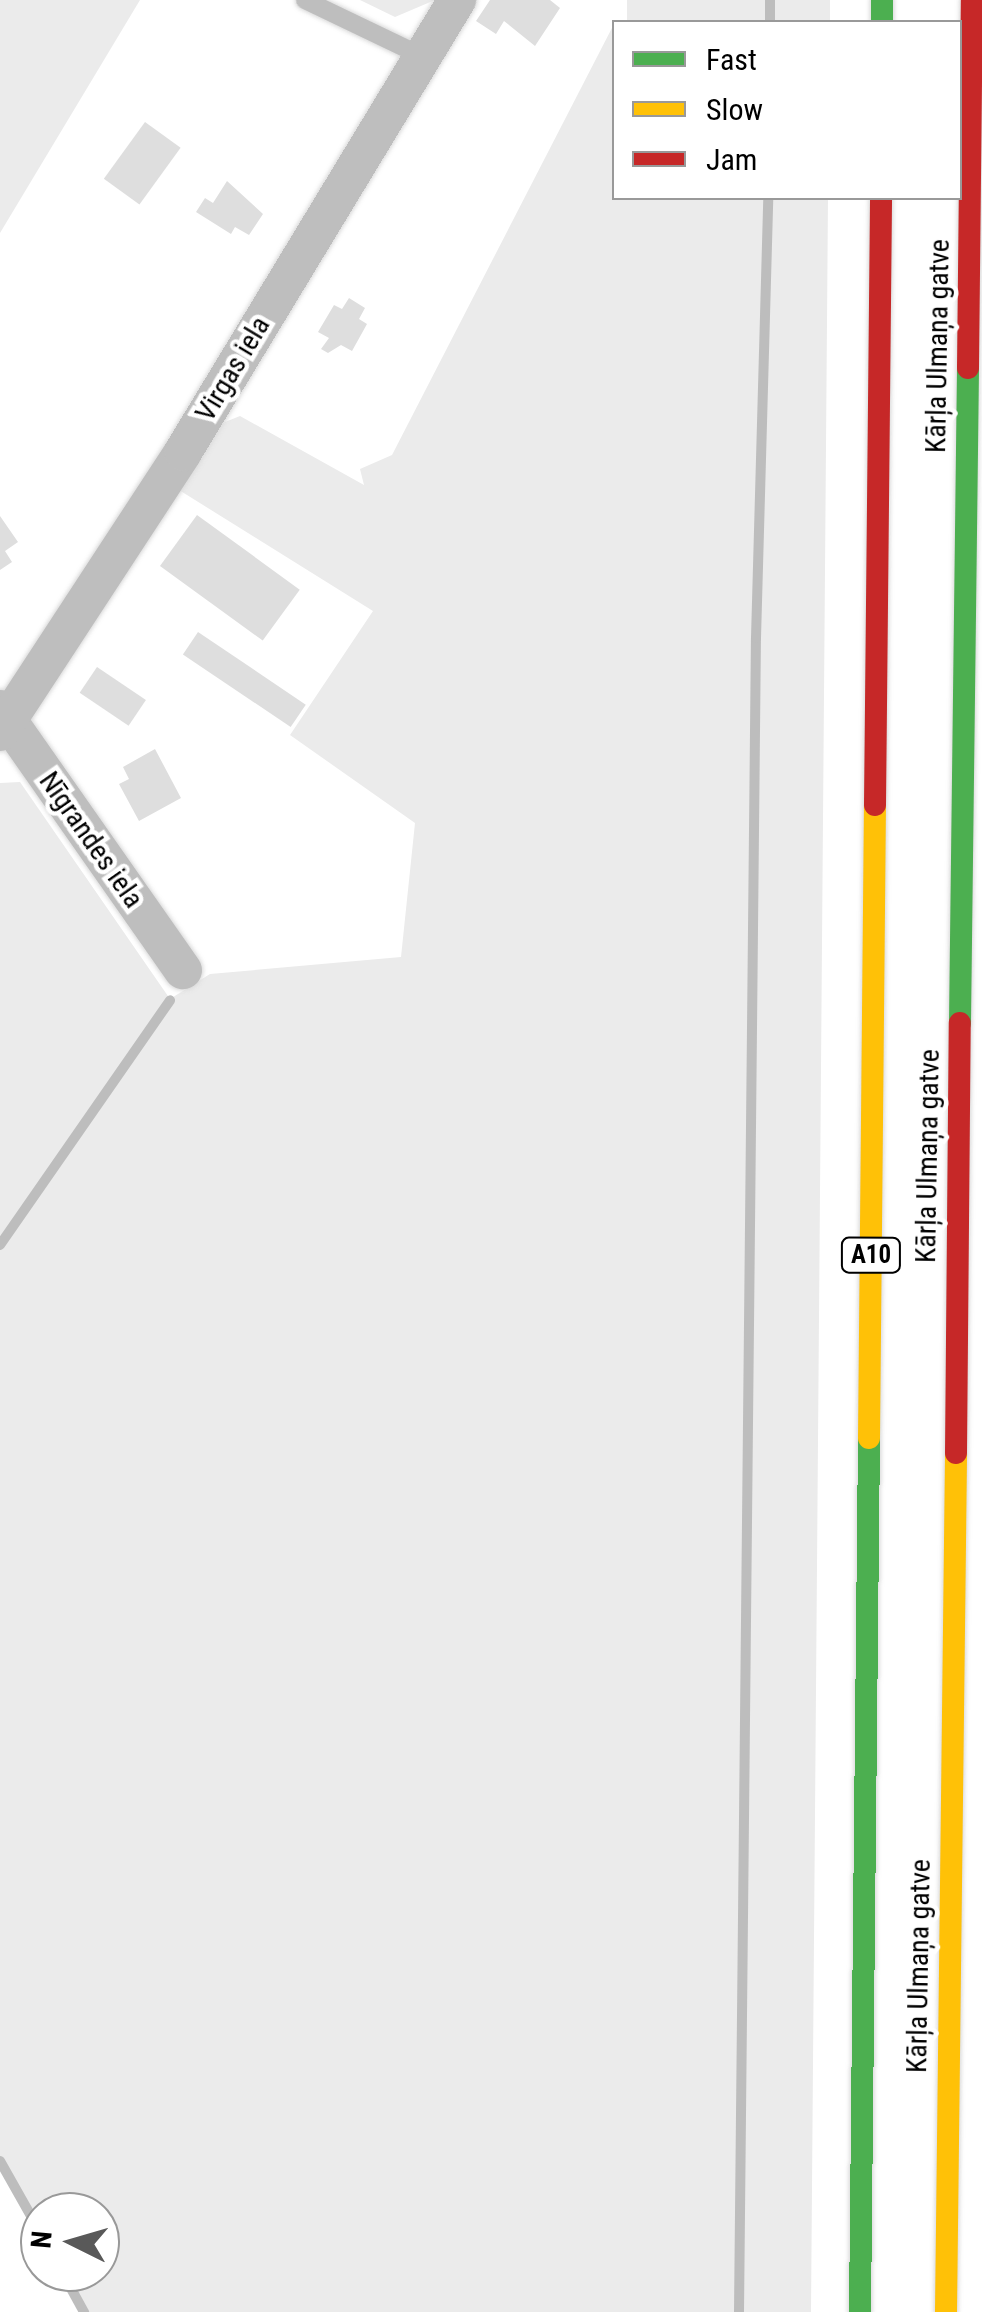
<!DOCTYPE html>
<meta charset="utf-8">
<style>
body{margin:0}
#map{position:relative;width:982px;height:2312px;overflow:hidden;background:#fff;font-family:"Roboto Condensed",sans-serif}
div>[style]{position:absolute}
.green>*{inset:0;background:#ebebeb;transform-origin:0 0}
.stream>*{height:10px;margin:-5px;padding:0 5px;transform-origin:5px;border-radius:5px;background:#bdbdbd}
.building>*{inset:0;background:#dedede;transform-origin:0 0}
.roads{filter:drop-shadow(0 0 2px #dbdbdb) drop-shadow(0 0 2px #dbdbdb)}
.lane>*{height:18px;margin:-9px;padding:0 9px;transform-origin:9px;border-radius:9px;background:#bebebe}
.street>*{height:38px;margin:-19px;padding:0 19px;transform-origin:19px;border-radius:19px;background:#bebebe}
.fast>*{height:22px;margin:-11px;padding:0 11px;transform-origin:11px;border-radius:11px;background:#4caf50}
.slow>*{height:22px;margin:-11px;padding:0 11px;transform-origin:11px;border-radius:11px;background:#ffc107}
.jam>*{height:22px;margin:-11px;padding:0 11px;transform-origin:11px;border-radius:11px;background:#c62828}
span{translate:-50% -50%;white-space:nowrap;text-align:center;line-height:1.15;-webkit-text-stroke:9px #fff;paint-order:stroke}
.shield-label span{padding:2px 8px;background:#fff;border:2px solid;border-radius:8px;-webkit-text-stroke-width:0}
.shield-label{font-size:25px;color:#000;font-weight:700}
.street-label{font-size:28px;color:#000}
.legend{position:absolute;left:612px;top:20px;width:350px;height:180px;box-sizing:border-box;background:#fff;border:2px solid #999;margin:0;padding:12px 18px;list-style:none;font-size:30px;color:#000}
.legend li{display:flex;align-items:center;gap:20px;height:50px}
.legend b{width:50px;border:2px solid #999}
.north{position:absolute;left:20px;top:2192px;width:100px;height:100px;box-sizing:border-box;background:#fff;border:2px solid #999;border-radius:50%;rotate:275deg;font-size:28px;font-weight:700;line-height:40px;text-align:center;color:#000}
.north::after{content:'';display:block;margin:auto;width:35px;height:45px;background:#595959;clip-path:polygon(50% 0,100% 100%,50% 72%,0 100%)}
</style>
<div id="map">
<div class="green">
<div style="clip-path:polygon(0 0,140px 0,0 233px)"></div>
<div style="clip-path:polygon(360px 0,435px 0,395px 17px)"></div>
<div style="left:627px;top:0;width:203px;height:25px"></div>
<div style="clip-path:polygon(614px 24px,614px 198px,828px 198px,811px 2312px,84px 2312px,62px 2272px,100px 2272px,100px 2212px,40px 2212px,40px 2232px,0 2161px,0 783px,20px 782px,170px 999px,210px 974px,401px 957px,415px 823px,290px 735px,373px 611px,179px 490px,220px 424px,240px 416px,364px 485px,360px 469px,392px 455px)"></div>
</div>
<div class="stream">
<div style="left:770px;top:22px;width:22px;rotate:-90deg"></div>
<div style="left:0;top:1245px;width:298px;rotate:-55.2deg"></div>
<div style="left:0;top:2161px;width:81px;rotate:60.6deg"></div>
<div style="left:62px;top:2272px;width:46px;rotate:61.2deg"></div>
<div style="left:739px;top:2312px;width:1674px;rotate:-89.42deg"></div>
<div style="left:756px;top:638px;width:440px;rotate:-88.4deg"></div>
</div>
<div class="building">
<div style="clip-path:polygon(490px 0,550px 0,560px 8px,535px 46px,504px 21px,496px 34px,476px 21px)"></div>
<div style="left:145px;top:122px;width:44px;height:70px;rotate:36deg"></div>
<div style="clip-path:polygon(227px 181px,263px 214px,249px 235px,235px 227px,231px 234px,196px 212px,205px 198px,213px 203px)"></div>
<div style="clip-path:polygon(349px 298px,365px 308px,359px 319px,367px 324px,352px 351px,341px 345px,328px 353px,321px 349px,329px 338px,318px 332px,334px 305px,342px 309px)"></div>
<div style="left:197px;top:515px;width:127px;height:63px;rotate:36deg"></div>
<div style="clip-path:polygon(0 516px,18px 542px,5px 551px,12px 562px,0 570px)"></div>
<div style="left:198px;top:632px;width:130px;height:27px;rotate:34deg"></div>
<div style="left:97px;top:667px;width:59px;height:31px;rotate:34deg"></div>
<div style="clip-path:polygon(155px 749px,181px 798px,139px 821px,119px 784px,129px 779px,123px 767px)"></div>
</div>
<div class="roads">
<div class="lane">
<div style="left:305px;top:0;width:130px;rotate:25.6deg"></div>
</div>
<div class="street">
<div style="left:0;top:709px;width:319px;rotate:55deg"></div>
<div style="left:0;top:732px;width:334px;rotate:-56.8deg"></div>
<div style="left:183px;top:452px;width:529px;rotate:-58.78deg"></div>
</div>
<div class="fast">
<div style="left:882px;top:0;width:22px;rotate:90deg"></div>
<div style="left:960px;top:1023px;width:655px;rotate:-89.3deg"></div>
<div style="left:860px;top:2312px;width:874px;rotate:-89.41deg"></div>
</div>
<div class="slow">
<div style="left:869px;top:1438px;width:633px;rotate:-89.46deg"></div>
<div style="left:946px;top:2312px;width:859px;rotate:-89.33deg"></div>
</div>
<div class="jam">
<div style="left:968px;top:368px;width:368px;rotate:-89.4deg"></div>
<div style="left:875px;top:805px;width:607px;rotate:-89.43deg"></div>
<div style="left:956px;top:1453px;width:430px;rotate:-89.5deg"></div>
</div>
</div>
<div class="shield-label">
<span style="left:871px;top:1255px">A10</span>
</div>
<div class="street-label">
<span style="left:938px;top:346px;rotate:-89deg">Kārļa Ulmaņa gatve</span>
<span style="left:233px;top:369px;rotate:-59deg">Virgas iela</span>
<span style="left:91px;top:840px;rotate:55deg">Nīgrandes iela</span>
<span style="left:928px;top:1156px;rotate:-89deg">Kārļa Ulmaņa gatve</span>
<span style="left:919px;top:1966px;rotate:-89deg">Kārļa Ulmaņa gatve</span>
</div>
<ul class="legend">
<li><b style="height:12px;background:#4caf50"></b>Fast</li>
<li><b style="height:12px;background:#ffc107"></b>Slow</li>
<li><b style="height:12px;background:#c62828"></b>Jam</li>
</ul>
<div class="north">N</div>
</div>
